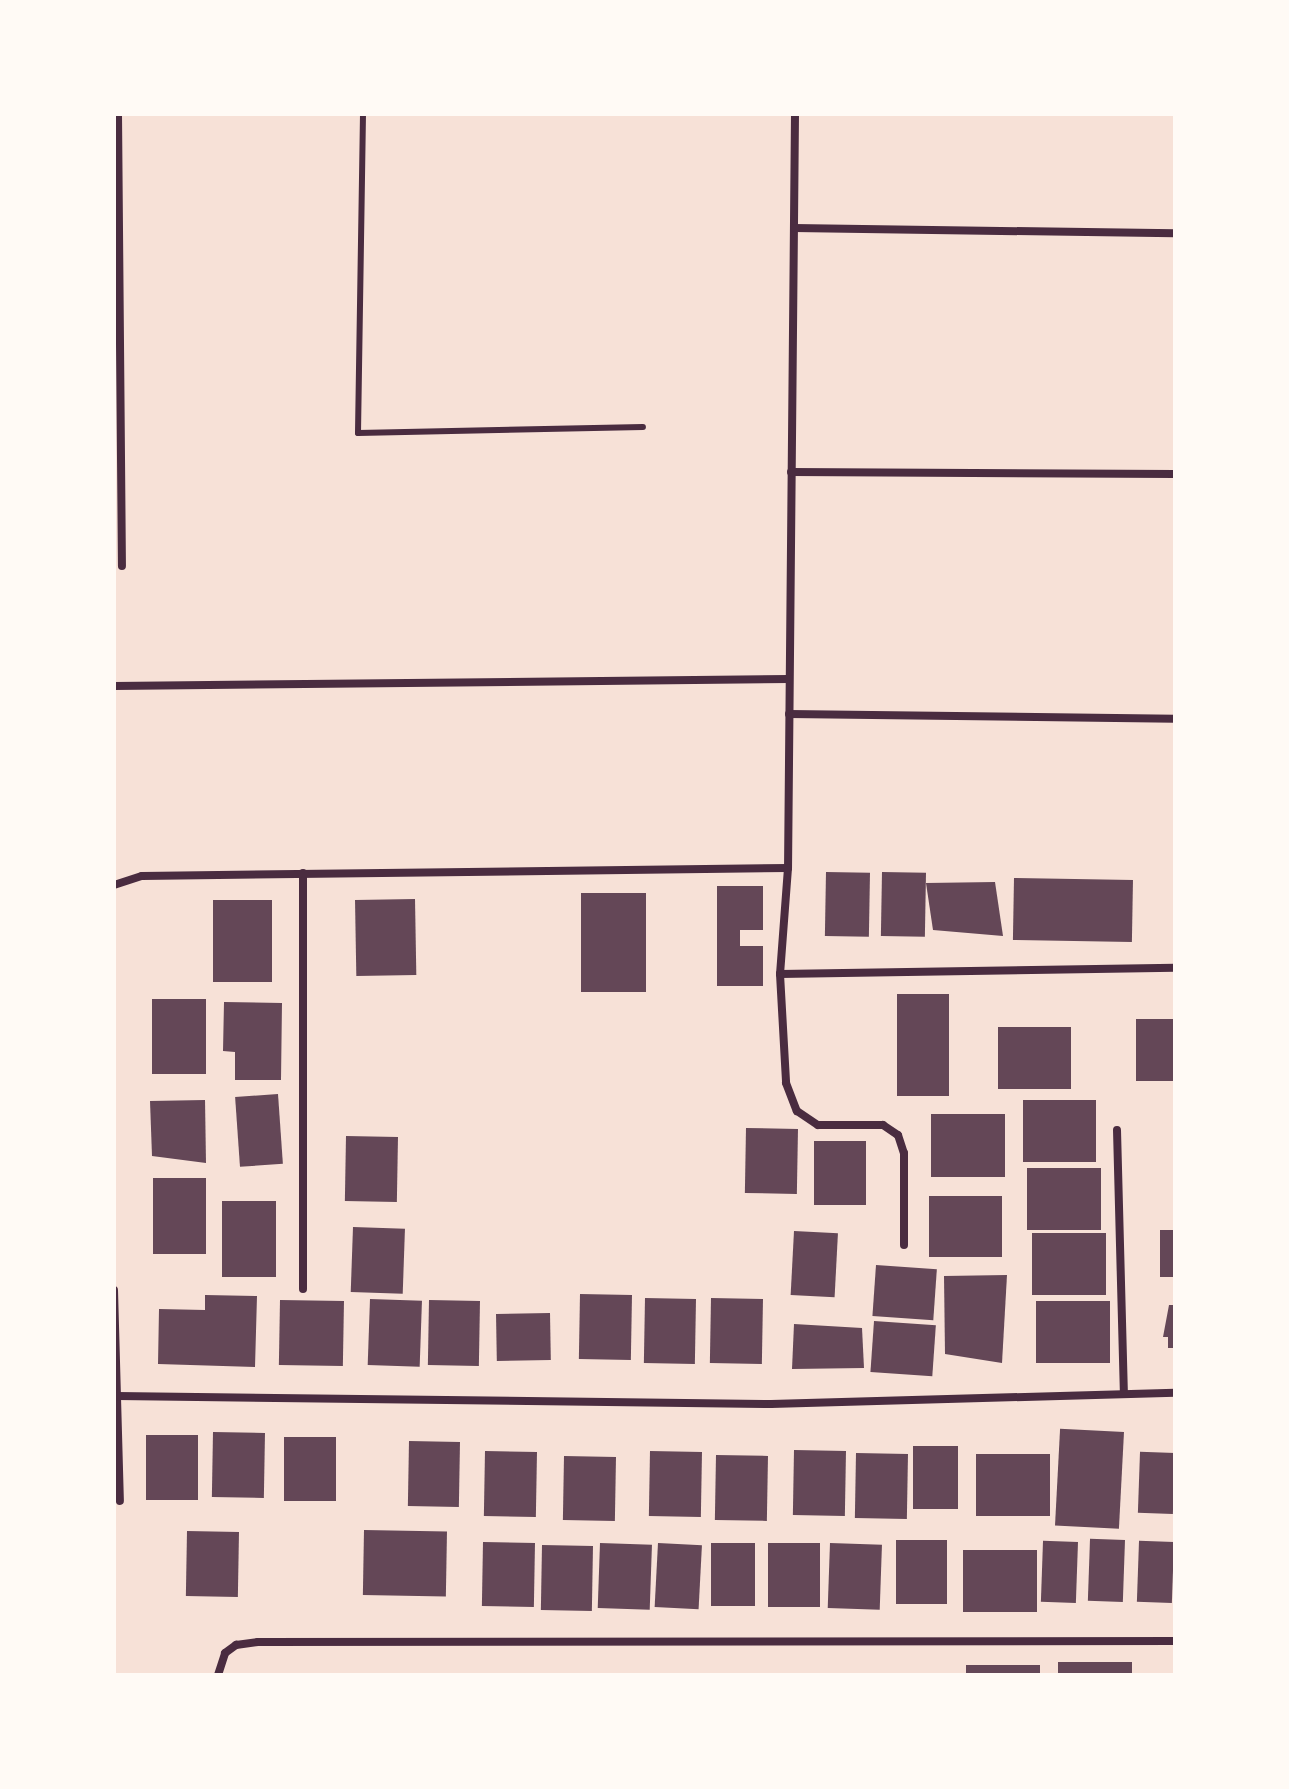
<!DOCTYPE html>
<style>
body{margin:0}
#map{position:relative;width:1289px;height:1789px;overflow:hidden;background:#f7e1d7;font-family:"Source Sans 3",sans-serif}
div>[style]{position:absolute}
.building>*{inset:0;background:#644757;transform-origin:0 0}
.service>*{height:6px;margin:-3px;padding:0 3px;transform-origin:3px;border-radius:3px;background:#4a2c40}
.minor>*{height:8px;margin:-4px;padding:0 4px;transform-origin:4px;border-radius:4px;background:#4a2c40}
span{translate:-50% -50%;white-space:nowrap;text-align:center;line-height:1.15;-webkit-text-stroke:7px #fffaf5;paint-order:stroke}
.frame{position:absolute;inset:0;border:116px solid #fffaf5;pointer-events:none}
</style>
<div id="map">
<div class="building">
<div style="left:826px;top:872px;width:44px;height:64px;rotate:1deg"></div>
<div style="left:882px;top:872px;width:44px;height:64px;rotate:1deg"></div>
<div style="left:1014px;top:878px;width:119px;height:62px;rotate:1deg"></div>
<div style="clip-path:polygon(995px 882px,1003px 936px,933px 930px,926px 883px)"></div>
<div style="clip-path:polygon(717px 886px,763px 886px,763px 930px,740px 930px,740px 946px,763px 946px,763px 986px,717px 986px)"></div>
<div style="left:581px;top:893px;width:65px;height:99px"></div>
<div style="left:415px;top:899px;width:76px;height:60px;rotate:89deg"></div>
<div style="left:213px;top:900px;width:59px;height:82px"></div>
<div style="left:897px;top:994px;width:52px;height:102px"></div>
<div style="left:152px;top:999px;width:54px;height:75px"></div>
<div style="clip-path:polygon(224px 1002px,282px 1003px,281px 1080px,235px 1080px,235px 1052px,223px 1051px)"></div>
<div style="left:1136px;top:1019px;width:39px;height:62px"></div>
<div style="left:998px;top:1027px;width:73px;height:62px"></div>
<div style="left:278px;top:1094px;width:70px;height:43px;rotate:86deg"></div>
<div style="clip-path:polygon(205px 1100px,206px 1163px,152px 1156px,150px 1101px)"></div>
<div style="left:1023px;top:1100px;width:73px;height:62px"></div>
<div style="left:931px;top:1114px;width:74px;height:63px"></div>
<div style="left:746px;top:1128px;width:52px;height:65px;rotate:1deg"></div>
<div style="left:346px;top:1136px;width:52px;height:65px;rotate:1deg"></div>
<div style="left:814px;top:1141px;width:52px;height:64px"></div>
<div style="left:1027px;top:1168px;width:74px;height:62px"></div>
<div style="left:153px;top:1178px;width:53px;height:76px"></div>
<div style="left:929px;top:1196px;width:73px;height:61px"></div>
<div style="left:222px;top:1201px;width:54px;height:76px"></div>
<div style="left:353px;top:1227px;width:52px;height:65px;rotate:2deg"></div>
<div style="left:1160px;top:1230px;width:15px;height:47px"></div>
<div style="left:794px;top:1231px;width:44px;height:64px;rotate:3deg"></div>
<div style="left:1032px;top:1233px;width:74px;height:62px"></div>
<div style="left:876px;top:1265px;width:61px;height:51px;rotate:4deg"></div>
<div style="clip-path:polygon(1007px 1275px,1002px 1363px,945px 1354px,944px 1276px)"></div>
<div style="left:580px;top:1294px;width:52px;height:65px;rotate:1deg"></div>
<div style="clip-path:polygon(205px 1295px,257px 1296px,255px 1367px,158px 1364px,159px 1309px,205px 1310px)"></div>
<div style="left:645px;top:1298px;width:51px;height:65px;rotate:1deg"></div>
<div style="left:711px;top:1298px;width:52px;height:65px;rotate:1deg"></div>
<div style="left:370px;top:1299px;width:52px;height:66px;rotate:2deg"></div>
<div style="left:280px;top:1300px;width:64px;height:65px;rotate:1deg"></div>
<div style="left:429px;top:1300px;width:51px;height:65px;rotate:1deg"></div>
<div style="left:1036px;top:1301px;width:74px;height:62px"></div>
<div style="clip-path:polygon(1169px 1305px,1175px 1305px,1175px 1348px,1168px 1348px,1168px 1337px,1163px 1337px)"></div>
<div style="left:550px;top:1313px;width:47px;height:54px;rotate:89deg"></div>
<div style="left:874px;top:1321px;width:62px;height:51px;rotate:4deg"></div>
<div style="clip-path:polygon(794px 1324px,862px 1328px,864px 1368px,792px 1369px)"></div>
<div style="left:213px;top:1432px;width:52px;height:65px;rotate:1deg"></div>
<div style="left:1124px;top:1432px;width:97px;height:64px;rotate:93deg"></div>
<div style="left:146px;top:1435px;width:52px;height:65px"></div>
<div style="left:284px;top:1437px;width:52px;height:64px"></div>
<div style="left:409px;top:1441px;width:51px;height:65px;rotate:1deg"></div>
<div style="left:913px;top:1446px;width:45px;height:63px"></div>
<div style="left:794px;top:1450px;width:52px;height:65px;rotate:1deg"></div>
<div style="left:485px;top:1451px;width:52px;height:65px;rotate:1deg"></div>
<div style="left:650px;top:1451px;width:52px;height:65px;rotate:1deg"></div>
<div style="left:856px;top:1453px;width:52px;height:65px;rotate:1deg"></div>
<div style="left:1175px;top:1453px;width:61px;height:35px;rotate:92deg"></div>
<div style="left:976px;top:1454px;width:74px;height:62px"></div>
<div style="left:716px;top:1455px;width:52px;height:65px;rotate:1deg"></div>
<div style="left:564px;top:1456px;width:52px;height:64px;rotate:1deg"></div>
<div style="left:364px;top:1530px;width:83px;height:65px;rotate:1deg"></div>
<div style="left:187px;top:1531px;width:52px;height:65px;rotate:1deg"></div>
<div style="left:896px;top:1540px;width:51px;height:64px"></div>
<div style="left:1125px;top:1540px;width:62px;height:35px;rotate:92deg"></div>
<div style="left:483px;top:1542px;width:52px;height:64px;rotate:1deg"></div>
<div style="left:1078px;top:1542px;width:61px;height:35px;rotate:92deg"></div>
<div style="left:1174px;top:1542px;width:61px;height:35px;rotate:92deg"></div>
<div style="left:600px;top:1543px;width:52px;height:65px;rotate:2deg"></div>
<div style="left:658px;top:1543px;width:44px;height:64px;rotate:3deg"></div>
<div style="left:711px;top:1543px;width:44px;height:63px"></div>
<div style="left:768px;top:1543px;width:52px;height:64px"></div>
<div style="left:830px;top:1543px;width:52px;height:65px;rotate:2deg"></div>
<div style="left:542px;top:1545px;width:51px;height:65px;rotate:1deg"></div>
<div style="left:963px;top:1550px;width:74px;height:62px"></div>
<div style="left:1058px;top:1662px;width:74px;height:13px"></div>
<div style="left:966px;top:1665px;width:74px;height:10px"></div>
</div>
<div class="service">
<div style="left:363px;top:114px;width:319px;rotate:90.9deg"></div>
<div style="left:358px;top:433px;width:285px;rotate:-1.2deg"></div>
</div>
<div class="minor">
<div style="left:118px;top:114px;width:452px;rotate:89.5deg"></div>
<div style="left:795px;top:114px;width:754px;rotate:90.53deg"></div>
<div style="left:788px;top:868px;width:106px;rotate:94.3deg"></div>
<div style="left:780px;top:974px;width:109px;rotate:86.8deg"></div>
<div style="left:786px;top:1083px;width:30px;rotate:69deg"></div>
<div style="left:797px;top:1111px;width:25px;rotate:34deg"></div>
<div style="left:818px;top:1125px;width:65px"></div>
<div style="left:883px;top:1125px;width:18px;rotate:34deg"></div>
<div style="left:898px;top:1135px;width:19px;rotate:72deg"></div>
<div style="left:904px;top:1153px;width:92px;rotate:90deg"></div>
<div style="left:794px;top:228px;width:381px;rotate:0.8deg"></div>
<div style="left:791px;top:472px;width:384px;rotate:0.3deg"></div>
<div style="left:114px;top:686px;width:675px;rotate:-0.59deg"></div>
<div style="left:789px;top:714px;width:386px;rotate:0.7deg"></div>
<div style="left:303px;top:873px;width:416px;rotate:90deg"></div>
<div style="left:114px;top:885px;width:29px;rotate:-18deg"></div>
<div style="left:142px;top:876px;width:646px;rotate:-0.71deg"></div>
<div style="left:780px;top:974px;width:395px;rotate:-0.9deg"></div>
<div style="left:1117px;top:1130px;width:262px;rotate:88.5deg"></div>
<div style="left:114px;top:1290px;width:211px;rotate:88.4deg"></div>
<div style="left:117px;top:1396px;width:654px;rotate:0.7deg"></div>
<div style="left:771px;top:1404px;width:404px;rotate:-1.6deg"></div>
<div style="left:218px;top:1675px;width:23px;rotate:-72deg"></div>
<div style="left:225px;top:1653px;width:14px;rotate:-36deg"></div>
<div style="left:236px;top:1645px;width:22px;rotate:-8deg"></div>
<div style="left:258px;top:1642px;width:917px;rotate:-0.06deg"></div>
</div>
<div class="frame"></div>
</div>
